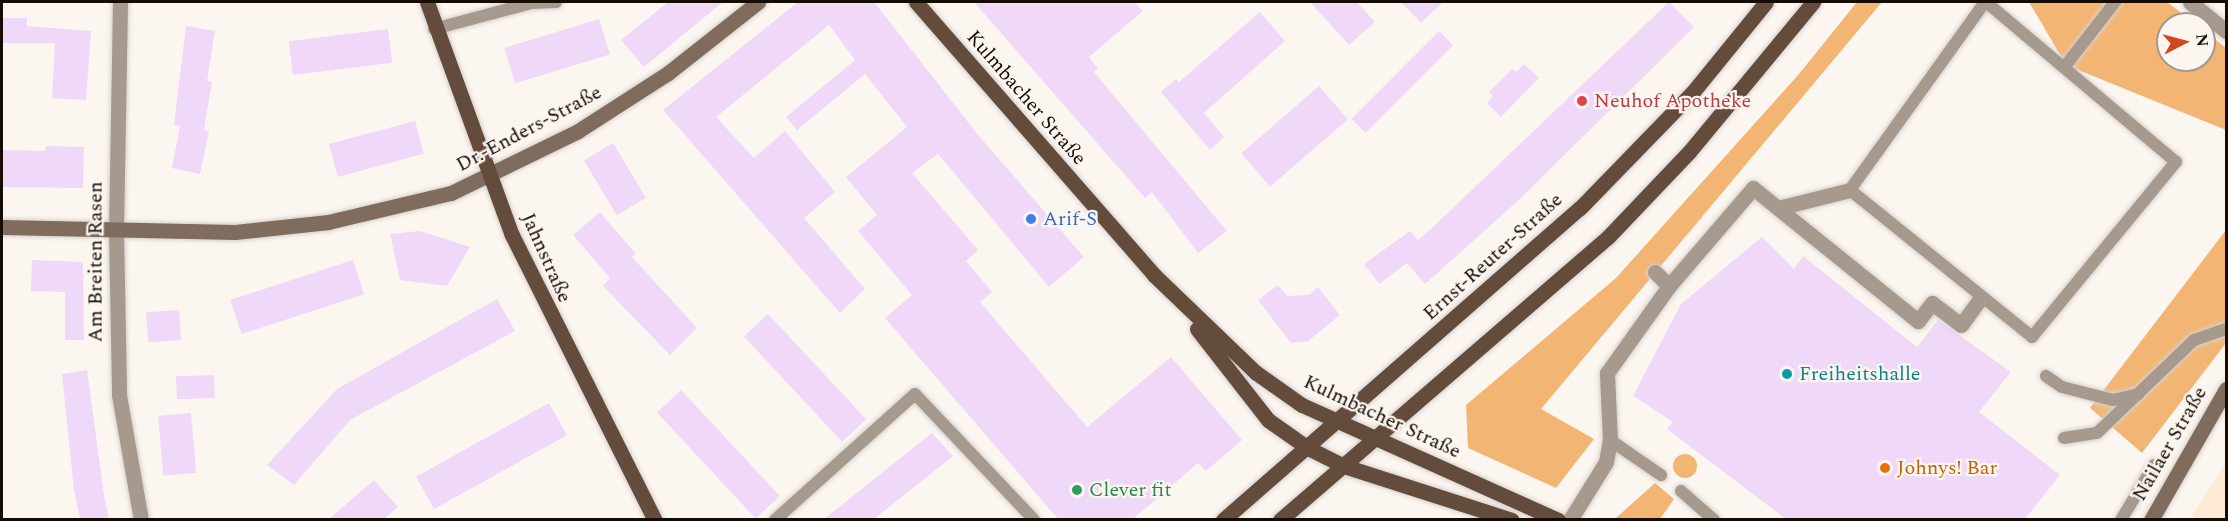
<!DOCTYPE html>
<meta charset="utf-8">
<style>
body{margin:0}
#map{position:relative;width:2228px;height:521px;overflow:hidden;background:#fcf6f1;font-family:Spectral,serif}
div>[style]{position:absolute}
.built>*{inset:0;background:#ffead6}
.green>*{inset:0;background:#f3b574}
.round{border-radius:50%}
.building>*{inset:0;background:#efd8f8;transform-origin:0 0}
.roads{filter:drop-shadow(0 0 2px #d7d1cb) drop-shadow(0 0 2px #d7d1cb)}
.lane>*{height:12px;margin:-6px;padding:0 6px;transform-origin:6px;border-radius:6px;background:#a6998e}
.street>*{height:15px;margin:-7.5px;padding:0 7.5px;transform-origin:7.5px;border-radius:7.5px;background:#a6998e}
.secondary>*{height:15px;margin:-7.5px;padding:0 7.5px;transform-origin:7.5px;border-radius:7.5px;background:#7f6c5d}
.primary>*{height:15px;margin:-7.5px;padding:0 7.5px;transform-origin:7.5px;border-radius:7.5px;background:#634c3b}
.dots>*{width:16px;height:16px;translate:-50% -50%;box-sizing:border-box;border:3px solid #fcf6f1;border-radius:50%}
span{translate:-50% -50%;white-space:nowrap;text-align:center;line-height:1.15;-webkit-text-stroke:4.5px #fcf6f1;paint-order:stroke}
.street-label{font-size:20px;color:#150c04}
.health-label{font-size:20px;color:#be3a42}
.left{translate:0 -50%;text-align:left}
.shop-label{font-size:20px;color:#366cbe}
.culture-label{font-size:20px;color:#0d838f}
.food-label{font-size:20px;color:#c56008}
.leisure-label{font-size:20px;color:#27864d}
.frame{position:absolute;inset:0;border:3px solid #150c04;pointer-events:none}
.north{position:absolute;left:2156px;top:12px;width:60px;height:60px;box-sizing:border-box;background:#fcf6f1;border:2px solid #a09892;border-radius:50%;rotate:84deg;font-size:16px;font-weight:700;line-height:24px;text-align:center;color:#150c04}
.north::after{content:'';display:block;margin:auto;width:21px;height:27px;background:#d1481d;clip-path:polygon(50% 0,100% 100%,50% 72%,0 100%)}
</style>
<div id="map">
<div class="built">
<div style="clip-path:polygon(2226px 462px,2226px 519px,2190px 519px)"></div>
</div>
<div class="green">
<div style="clip-path:polygon(1857px 2px,1882px 2px,1541px 409px,1594px 439px,1556px 488px,1468px 448px,1466px 405px,1616px 278px,1799px 74px)"></div>
<div style="clip-path:polygon(2029px 2px,2167px 2px,2196px 24px,2168px 24px,2168px 60px,2204px 60px,2204px 30px,2226px 48px,2226px 130px,2066px 65px)"></div>
<div style="clip-path:polygon(2226px 230px,2226px 343px,2142px 453px,2090px 408px)"></div>
<div class="round" style="left:1673px;top:454px;width:24px;height:24px"></div>
<div style="clip-path:polygon(1655px 483px,1674px 499px,1660px 519px,1616px 518px)"></div>
</div>
<div class="building">
<div style="clip-path:polygon(668px 2px,723px 2px,644px 67px,621px 40px)"></div>
<div style="clip-path:polygon(798px 2px,874px 2px,979px 136px,1084px 257px,1049px 287px,938px 154px,912px 173px,978px 250px,966px 261px,992px 292px,980px 302px,1087px 427px,1171px 357px,1242px 440px,1206px 471px,1198px 463px,1133px 519px,1058px 519px,885px 318px,912px 295px,858px 231px,877px 215px,846px 177px,907px 127px,865px 74px,797px 130px,786px 117px,855px 60px,829px 25px,716px 117px,754px 158px,785px 131px,835px 192px,804px 218px,865px 289px,840px 313px,663px 110px)"></div>
<div style="clip-path:polygon(974px 2px,1135px 2px,1143px 11px,1089px 57px,1098px 69px,1094px 72px,1227px 231px,1198px 253px,1152px 192px,1145px 198px)"></div>
<div style="clip-path:polygon(1310px 2px,1357px 2px,1375px 22px,1349px 45px)"></div>
<div style="clip-path:polygon(1401px 2px,1443px 2px,1421px 23px)"></div>
<div style="clip-path:polygon(1669px 2px,1694px 27px,1520px 199px,1425px 284px,1407px 263px,1379px 284px,1364px 264px,1410px 231px,1418px 240px,1432px 228px)"></div>
<div style="clip-path:polygon(1260px 12px,1285px 41px,1204px 113px,1224px 137px,1210px 150px,1161px 92px,1176px 79px,1179px 82px)"></div>
<div style="clip-path:polygon(3px 18px,27px 18px,27px 26px,91px 31px,86px 100px,52px 98px,55px 43px,3px 43px)"></div>
<div style="left:599px;top:19px;width:37px;height:99px;rotate:73deg"></div>
<div style="clip-path:polygon(186px 26px,215px 31px,207px 81px,212px 82px,204px 130px,209px 132px,200px 174px,172px 168px,180px 126px,174px 125px)"></div>
<div style="left:388px;top:29px;width:34px;height:100px;rotate:83deg"></div>
<div style="left:1439px;top:31px;width:20px;height:124px;rotate:45deg"></div>
<div style="clip-path:polygon(1524px 64px,1539px 78px,1501px 117px,1487px 103px,1493px 96px,1489px 92px,1512px 69px,1516px 72px)"></div>
<div style="left:1319px;top:86px;width:44px;height:103px;rotate:49deg"></div>
<div style="left:415px;top:121px;width:34px;height:89px;rotate:75deg"></div>
<div style="left:613px;top:143px;width:64px;height:34px;rotate:59deg"></div>
<div style="clip-path:polygon(46px 146px,84px 147px,83px 188px,2px 187px,2px 150px,45px 151px)"></div>
<div style="clip-path:polygon(600px 212px,636px 254px,632px 257px,697px 328px,670px 355px,603px 286px,610px 278px,573px 235px)"></div>
<div style="clip-path:polygon(420px 231px,470px 247px,447px 286px,400px 280px,390px 234px)"></div>
<div style="clip-path:polygon(1762px 237px,1794px 269px,1803px 256px,1917px 347px,1938px 320px,2011px 372px,1979px 412px,2060px 475px,2025px 519px,1786px 519px,1667px 429px,1673px 422px,1633px 396px,1681px 304px)"></div>
<div style="clip-path:polygon(32px 260px,83px 262px,84px 340px,65px 340px,65px 292px,31px 291px)"></div>
<div style="left:353px;top:260px;width:36px;height:129px;rotate:72deg"></div>
<div style="clip-path:polygon(1278px 285px,1287px 296px,1309px 295px,1318px 287px,1340px 315px,1308px 341px,1291px 343px,1258px 300px)"></div>
<div style="clip-path:polygon(497px 299px,515px 331px,350px 420px,294px 485px,267px 465px,337px 389px)"></div>
<div style="left:179px;top:310px;width:30px;height:33px;rotate:86deg"></div>
<div style="left:768px;top:314px;width:144px;height:33px;rotate:47deg"></div>
<div style="clip-path:polygon(87px 370px,104px 495px,109px 519px,80px 519px,74px 490px,62px 374px)"></div>
<div style="left:214px;top:375px;width:23px;height:38px;rotate:88deg"></div>
<div style="left:681px;top:390px;width:145px;height:33px;rotate:47deg"></div>
<div style="left:549px;top:403px;width:37px;height:152px;rotate:61deg"></div>
<div style="left:191px;top:413px;width:60px;height:33px;rotate:85deg"></div>
<div style="clip-path:polygon(932px 433px,953px 456px,874px 519px,824px 519px)"></div>
<div style="clip-path:polygon(374px 480px,398px 507px,384px 519px,329px 519px)"></div>
</div>
<div class="roads">
<div class="lane">
<div style="left:1985px;top:2px;width:231px;rotate:125.7deg"></div>
<div style="left:1850px;top:190px;width:234px;rotate:38.9deg"></div>
<div style="left:2032px;top:337px;width:227px;rotate:-50.6deg"></div>
<div style="left:2176px;top:162px;width:248px;rotate:-139.9deg"></div>
<div style="left:434px;top:29px;width:100px;rotate:-15deg"></div>
<div style="left:531px;top:3px;width:25px;rotate:-2deg"></div>
<div style="left:2066px;top:65px;width:80px;rotate:-52.1deg"></div>
<div style="left:2046px;top:376px;width:19px;rotate:35deg"></div>
<div style="left:2062px;top:387px;width:53px;rotate:14.3deg"></div>
<div style="left:2113px;top:400px;width:26px;rotate:-13deg"></div>
<div style="left:2064px;top:438px;width:33px;rotate:-9deg"></div>
<div style="left:2097px;top:433px;width:134px;rotate:-43.8deg"></div>
<div style="left:2194px;top:340px;width:34px;rotate:-19deg"></div>
<div style="left:1610px;top:440px;width:62px;rotate:34.5deg"></div>
<div style="left:1681px;top:491px;width:44px;rotate:41.3deg"></div>
<div style="left:775px;top:520px;width:188px;rotate:-42deg"></div>
<div style="left:915px;top:394px;width:173px;rotate:46.6deg"></div>
<div style="left:2121px;top:520px;width:64px;rotate:-59deg"></div>
</div>
<div class="street">
<div style="left:120px;top:2px;width:230px;rotate:91deg"></div>
<div style="left:116px;top:232px;width:163px;rotate:88.9deg"></div>
<div style="left:119px;top:395px;width:127px;rotate:80deg"></div>
<div style="left:2190px;top:2px;width:46px;rotate:38.9deg"></div>
<div style="left:1782px;top:207px;width:70px;rotate:-14deg"></div>
<div style="left:1655px;top:272px;width:20px;rotate:45deg"></div>
<div style="left:1570px;top:520px;width:68px;rotate:-58.2deg"></div>
<div style="left:1606px;top:462px;width:22px;rotate:-80deg"></div>
<div style="left:1610px;top:440px;width:67px;rotate:-92.6deg"></div>
<div style="left:1607px;top:373px;width:107px;rotate:-54.5deg"></div>
<div style="left:1669px;top:286px;width:129px;rotate:-49.4deg"></div>
<div style="left:1753px;top:188px;width:212px;rotate:38.9deg"></div>
<div style="left:1918px;top:321px;width:23px;rotate:-52deg"></div>
<div style="left:1932px;top:303px;width:36px;rotate:37deg"></div>
<div style="left:1961px;top:325px;width:32px;rotate:-54deg"></div>
</div>
<div class="secondary">
<div style="left:2px;top:227px;width:233px;rotate:1.2deg"></div>
<div style="left:235px;top:232px;width:94px;rotate:-6.1deg"></div>
<div style="left:328px;top:222px;width:126px;rotate:-13.3deg"></div>
<div style="left:451px;top:193px;width:141px;rotate:-26deg"></div>
<div style="left:578px;top:131px;width:107px;rotate:-32.8deg"></div>
<div style="left:668px;top:73px;width:115px;rotate:-38.3deg"></div>
<div style="left:2151px;top:520px;width:151px;rotate:-60.2deg"></div>
</div>
<div class="primary">
<div style="left:427px;top:2px;width:248px;rotate:70deg"></div>
<div style="left:512px;top:235px;width:319px;rotate:63.4deg"></div>
<div style="left:916px;top:2px;width:362px;rotate:48.9deg"></div>
<div style="left:1154px;top:275px;width:140px;rotate:43.8deg"></div>
<div style="left:1255px;top:372px;width:57px;rotate:35.1deg"></div>
<div style="left:1302px;top:405px;width:281px;rotate:24.2deg"></div>
<div style="left:1197px;top:329px;width:115px;rotate:52deg"></div>
<div style="left:1268px;top:420px;width:49px;rotate:35deg"></div>
<div style="left:1308px;top:448px;width:40px;rotate:26.6deg"></div>
<div style="left:1344px;top:466px;width:176px;rotate:17.8deg"></div>
<div style="left:1223px;top:520px;width:474px;rotate:-41.2deg"></div>
<div style="left:1580px;top:208px;width:161px;rotate:-45.8deg"></div>
<div style="left:1692px;top:93px;width:117px;rotate:-50.9deg"></div>
<div style="left:1280px;top:520px;width:433px;rotate:-40.8deg"></div>
<div style="left:1608px;top:237px;width:117px;rotate:-46.4deg"></div>
<div style="left:1689px;top:152px;width:195px;rotate:-50.4deg"></div>
</div>
</div>
<div class="dots">
<div style="left:1582px;top:101px;background:#e0444e"></div>
<div style="left:1031px;top:219px;background:#3f7fe0"></div>
<div style="left:1787px;top:374px;background:#0f9aa8"></div>
<div style="left:1885px;top:468px;background:#e8710a"></div>
<div style="left:1077px;top:490px;background:#2e9e5b"></div>
</div>
<div class="street-label">
<span style="left:1026px;top:98px;rotate:49deg">Kulmbacher Straße</span>
<span style="left:529px;top:129px;rotate:-28deg">Dr.-Enders-Straße</span>
<span style="left:1493px;top:257px;rotate:-42deg">Ernst-Reuter-Straße</span>
<span style="left:546px;top:258px;rotate:66deg">Jahnstraße</span>
<span style="left:96px;top:262px;rotate:-90deg">Am Breiten Rasen</span>
<span style="left:1382px;top:417px;rotate:25deg">Kulmbacher Straße</span>
<span style="left:2170px;top:444px;rotate:-60deg">Nailaer Straße</span>
</div>
<div class="health-label">
<span class="left" style="left:1594px;top:101px">Neuhof Apotheke</span>
</div>
<div class="shop-label">
<span class="left" style="left:1043px;top:219px">Arif-S</span>
</div>
<div class="culture-label">
<span class="left" style="left:1799px;top:374px">Freiheitshalle</span>
</div>
<div class="food-label">
<span class="left" style="left:1897px;top:468px">Johnys! Bar</span>
</div>
<div class="leisure-label">
<span class="left" style="left:1089px;top:490px">Clever fit</span>
</div>
<div class="frame"></div>
<div class="north">N</div>
</div>
